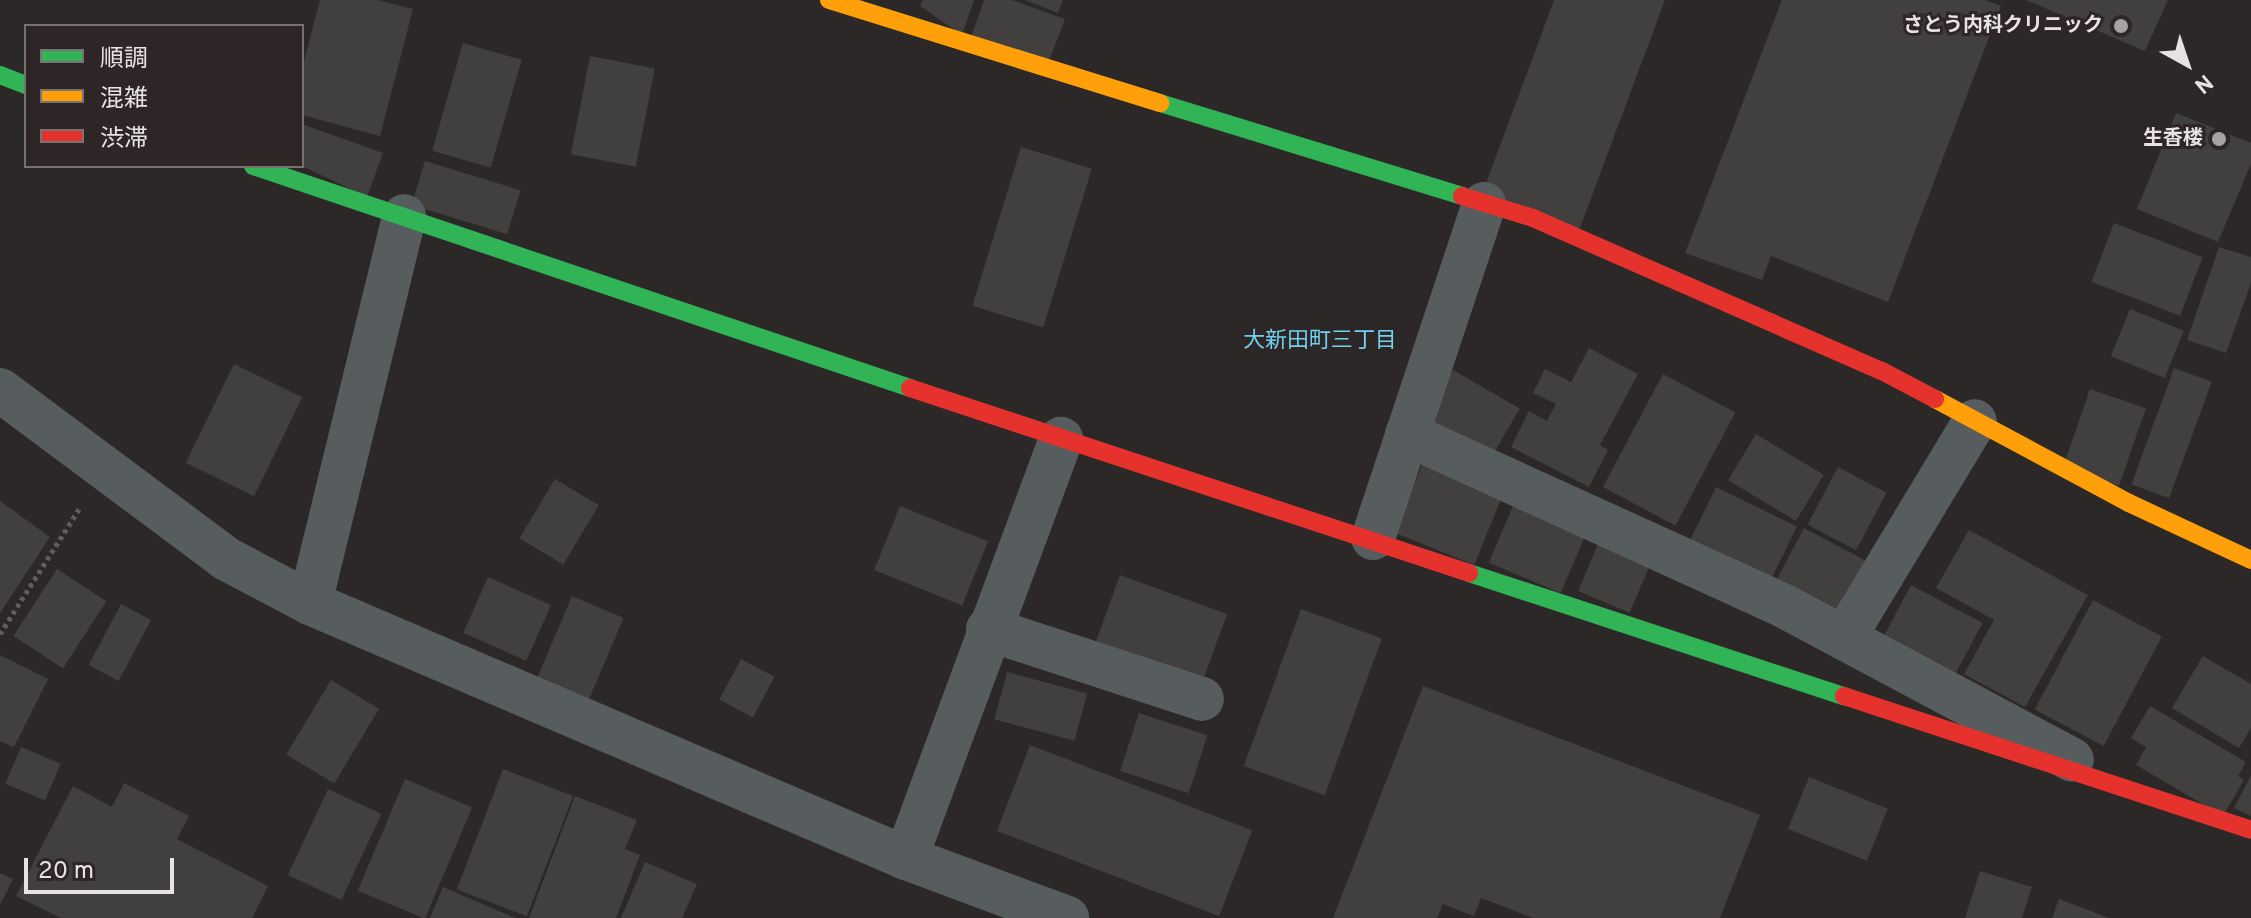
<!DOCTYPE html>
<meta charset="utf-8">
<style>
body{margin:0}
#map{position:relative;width:2251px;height:918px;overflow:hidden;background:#2c2828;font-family:Overpass,"Noto Sans JP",sans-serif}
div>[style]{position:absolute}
.building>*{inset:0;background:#423f3f;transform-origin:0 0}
.path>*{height:5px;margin-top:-2.5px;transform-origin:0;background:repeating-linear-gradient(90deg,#5d5e5f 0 4px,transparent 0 8px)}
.street>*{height:44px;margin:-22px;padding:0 22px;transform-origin:22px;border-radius:22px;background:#575d5e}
.fast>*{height:18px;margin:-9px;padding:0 9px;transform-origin:9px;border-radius:9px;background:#30b455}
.slow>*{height:18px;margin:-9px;padding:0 9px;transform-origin:9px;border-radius:9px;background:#ff9f0a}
.jam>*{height:18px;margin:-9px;padding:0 9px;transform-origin:9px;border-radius:9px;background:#e5322d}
.dots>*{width:22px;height:22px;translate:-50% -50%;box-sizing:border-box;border:4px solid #2e2626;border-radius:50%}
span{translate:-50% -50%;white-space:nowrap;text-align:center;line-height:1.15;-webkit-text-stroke:6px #2e2626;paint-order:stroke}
.poi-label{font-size:20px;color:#e8e3e3;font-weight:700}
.right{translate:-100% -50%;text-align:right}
.neighbourhood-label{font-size:22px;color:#6fd1ed}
.legend{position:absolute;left:24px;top:24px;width:280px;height:144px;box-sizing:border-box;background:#2e2626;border:2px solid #787272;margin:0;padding:10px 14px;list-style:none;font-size:24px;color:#e8e3e3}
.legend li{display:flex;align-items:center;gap:16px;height:40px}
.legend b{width:40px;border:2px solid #787272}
.north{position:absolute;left:2147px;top:24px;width:80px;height:80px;-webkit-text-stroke:6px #2e2626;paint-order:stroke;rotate:140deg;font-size:22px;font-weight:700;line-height:32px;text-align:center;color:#e8e3e3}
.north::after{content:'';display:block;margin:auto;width:28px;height:36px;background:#e8e3e3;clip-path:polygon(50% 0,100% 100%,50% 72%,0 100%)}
.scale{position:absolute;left:24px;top:858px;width:150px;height:36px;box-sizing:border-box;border:4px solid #e8e3e3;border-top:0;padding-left:10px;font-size:24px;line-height:28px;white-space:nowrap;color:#e8e3e3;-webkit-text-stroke:6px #2e2626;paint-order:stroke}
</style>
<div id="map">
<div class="building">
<div style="clip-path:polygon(320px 0,378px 0,413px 9px,380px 136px,302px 115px,302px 69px)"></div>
<div style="clip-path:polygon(923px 0,974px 0,962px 35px,920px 6px)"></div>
<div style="clip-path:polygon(984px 0,1012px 0,1065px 19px,1048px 64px,971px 37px)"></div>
<div style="clip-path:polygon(1025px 0,1063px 0,1058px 13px)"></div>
<div style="clip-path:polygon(1554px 0,1665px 0,1578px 233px,1481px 197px)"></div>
<div style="clip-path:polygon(1782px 0,1985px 0,2001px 6px,1888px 302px,1771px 256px,1762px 280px,1685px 253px)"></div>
<div style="clip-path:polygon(2026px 0,2168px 0,2145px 51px)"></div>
<div style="left:463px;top:43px;width:61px;height:112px;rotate:16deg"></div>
<div style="left:590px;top:56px;width:66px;height:100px;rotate:11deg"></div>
<div style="clip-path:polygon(2176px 113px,2251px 143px,2251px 164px,2218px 242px,2137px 209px)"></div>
<div style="clip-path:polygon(302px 124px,383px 153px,367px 197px,302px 166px)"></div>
<div style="left:1021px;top:147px;width:74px;height:166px;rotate:17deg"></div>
<div style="left:425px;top:161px;width:100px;height:46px;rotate:17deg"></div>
<div style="left:2114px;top:223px;width:95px;height:63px;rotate:21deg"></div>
<div style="clip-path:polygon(2219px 247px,2251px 257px,2251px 283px,2226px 353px,2187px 340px)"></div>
<div style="left:2130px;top:309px;width:58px;height:51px;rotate:22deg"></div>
<div style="clip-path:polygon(1589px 348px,1638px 374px,1600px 445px,1608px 450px,1589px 487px,1511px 447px,1529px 411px,1547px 421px,1556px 404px,1533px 393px,1545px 369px,1571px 382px)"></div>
<div style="left:234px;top:364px;width:76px;height:110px;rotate:26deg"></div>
<div style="left:2174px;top:368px;width:40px;height:124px;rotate:20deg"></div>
<div style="left:1453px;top:370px;width:77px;height:61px;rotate:30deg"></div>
<div style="left:1663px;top:374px;width:82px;height:128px;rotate:28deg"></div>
<div style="left:2090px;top:389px;width:59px;height:82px;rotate:19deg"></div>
<div style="left:1756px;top:434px;width:79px;height:54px;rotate:31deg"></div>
<div style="left:1422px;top:465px;width:86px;height:73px;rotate:22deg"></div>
<div style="left:1838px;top:467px;width:55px;height:65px;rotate:28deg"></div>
<div style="left:555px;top:479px;width:51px;height:69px;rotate:31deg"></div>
<div style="left:1716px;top:487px;width:90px;height:67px;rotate:26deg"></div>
<div style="clip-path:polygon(0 501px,50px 537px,0 613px)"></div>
<div style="left:1515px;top:501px;width:78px;height:67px;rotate:23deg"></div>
<div style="left:900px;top:506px;width:95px;height:69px;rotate:22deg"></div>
<div style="left:1804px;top:528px;width:80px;height:61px;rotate:28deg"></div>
<div style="clip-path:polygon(1969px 530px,2088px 595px,2025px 707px,1964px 674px,1994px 620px,1936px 588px)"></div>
<div style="left:1598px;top:544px;width:56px;height:51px;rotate:23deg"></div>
<div style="left:57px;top:569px;width:59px;height:80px;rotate:33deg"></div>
<div style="left:1120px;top:575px;width:114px;height:80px;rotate:20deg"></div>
<div style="left:488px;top:577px;width:69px;height:61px;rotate:24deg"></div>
<div style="left:1911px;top:585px;width:81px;height:62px;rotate:28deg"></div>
<div style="left:572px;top:596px;width:56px;height:89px;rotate:23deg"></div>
<div style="left:2093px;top:600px;width:78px;height:124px;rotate:28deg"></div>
<div style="left:121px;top:604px;width:34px;height:69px;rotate:28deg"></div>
<div style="left:1301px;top:609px;width:86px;height:167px;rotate:20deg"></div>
<div style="clip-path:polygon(0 655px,48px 679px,14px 747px,0 741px)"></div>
<div style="clip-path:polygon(2203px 656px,2251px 684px,2251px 728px,2239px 748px,2172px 708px)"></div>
<div style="left:741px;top:659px;width:38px;height:46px;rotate:28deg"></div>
<div style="left:1007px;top:672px;width:83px;height:49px;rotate:15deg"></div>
<div style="left:331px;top:680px;width:56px;height:87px;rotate:31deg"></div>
<div style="clip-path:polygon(1423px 686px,1760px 815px,1720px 918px,1533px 918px,1481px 898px,1474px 916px,1443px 904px,1437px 918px,1333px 918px)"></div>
<div style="clip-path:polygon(2150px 706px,2246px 762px,2238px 776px,2244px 780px,2223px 816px,2136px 765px,2146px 747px,2131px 738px)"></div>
<div style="left:1139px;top:713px;width:72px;height:61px;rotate:18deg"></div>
<div style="left:1030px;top:745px;width:238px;height:92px;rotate:21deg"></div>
<div style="left:21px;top:747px;width:43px;height:40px;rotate:23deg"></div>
<div style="left:503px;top:769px;width:75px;height:129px;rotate:21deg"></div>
<div style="clip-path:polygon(2251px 775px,2251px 816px,2234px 808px)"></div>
<div style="left:1809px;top:777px;width:85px;height:56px;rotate:22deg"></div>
<div style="left:405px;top:779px;width:73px;height:121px;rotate:23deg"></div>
<div style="clip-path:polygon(124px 783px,189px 816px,177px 839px,268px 886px,252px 918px,61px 918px,16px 896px,73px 786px,112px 807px)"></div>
<div style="left:328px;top:789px;width:59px;height:95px;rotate:25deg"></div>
<div style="clip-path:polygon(575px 796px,637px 820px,625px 849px,640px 855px,616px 918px,529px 918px)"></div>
<div style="clip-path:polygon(645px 862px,697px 884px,682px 918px,621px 918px)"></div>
<div style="clip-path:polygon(1980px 871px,2032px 887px,2022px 918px,1965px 918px)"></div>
<div style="clip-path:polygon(0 873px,13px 879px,0 905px)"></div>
<div style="clip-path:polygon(443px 887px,515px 918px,430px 918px)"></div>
<div style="clip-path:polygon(2059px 899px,2109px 918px,2052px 918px)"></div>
</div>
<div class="path">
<div style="left:0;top:634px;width:148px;rotate:-57.7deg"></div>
</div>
<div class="street">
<div style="left:0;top:390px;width:281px;rotate:36.7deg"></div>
<div style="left:225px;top:558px;width:96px;rotate:27.9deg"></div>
<div style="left:310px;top:603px;width:648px;rotate:23.16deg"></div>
<div style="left:906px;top:858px;width:172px;rotate:20.4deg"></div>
<div style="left:1407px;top:434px;width:417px;rotate:24.5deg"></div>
<div style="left:1786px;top:607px;width:324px;rotate:28.1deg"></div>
<div style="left:1373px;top:538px;width:352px;rotate:-71.6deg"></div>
<div style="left:310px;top:603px;width:398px;rotate:-76.3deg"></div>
<div style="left:988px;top:629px;width:225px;rotate:18.1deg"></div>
<div style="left:1844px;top:638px;width:253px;rotate:-58.9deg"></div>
<div style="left:906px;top:858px;width:447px;rotate:-69.7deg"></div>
</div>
<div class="fast">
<div style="left:0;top:75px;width:28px;rotate:21deg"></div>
<div style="left:1160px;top:103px;width:316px;rotate:17.1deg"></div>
<div style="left:253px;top:166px;width:693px;rotate:18.67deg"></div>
<div style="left:1469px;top:573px;width:395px;rotate:18.2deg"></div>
</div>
<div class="slow">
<div style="left:829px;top:0;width:347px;rotate:17.3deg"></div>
<div style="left:1935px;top:399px;width:220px;rotate:28.2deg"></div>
<div style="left:2129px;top:503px;width:135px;rotate:25deg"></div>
</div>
<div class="jam">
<div style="left:1462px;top:196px;width:74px;rotate:17.2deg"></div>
<div style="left:1533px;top:218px;width:381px;rotate:23.7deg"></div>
<div style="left:1882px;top:371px;width:60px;rotate:27.8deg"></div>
<div style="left:910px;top:388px;width:589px;rotate:18.31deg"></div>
<div style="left:1844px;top:696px;width:428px;rotate:18.2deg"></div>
</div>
<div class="dots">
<div style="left:2121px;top:26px;background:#a6a2a2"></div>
<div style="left:2219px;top:139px;background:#a6a2a2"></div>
</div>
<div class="poi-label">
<span class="right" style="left:2103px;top:26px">さとう内科クリニック</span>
<span class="right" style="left:2203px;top:139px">生香楼</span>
</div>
<div class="neighbourhood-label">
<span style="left:1320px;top:342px">大新田町三丁目</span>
</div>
<ul class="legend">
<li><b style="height:10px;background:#30b455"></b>順調</li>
<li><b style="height:10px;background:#ff9f0a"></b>混雑</li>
<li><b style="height:10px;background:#e5322d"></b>渋滞</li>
</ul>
<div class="north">N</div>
<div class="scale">20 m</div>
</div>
